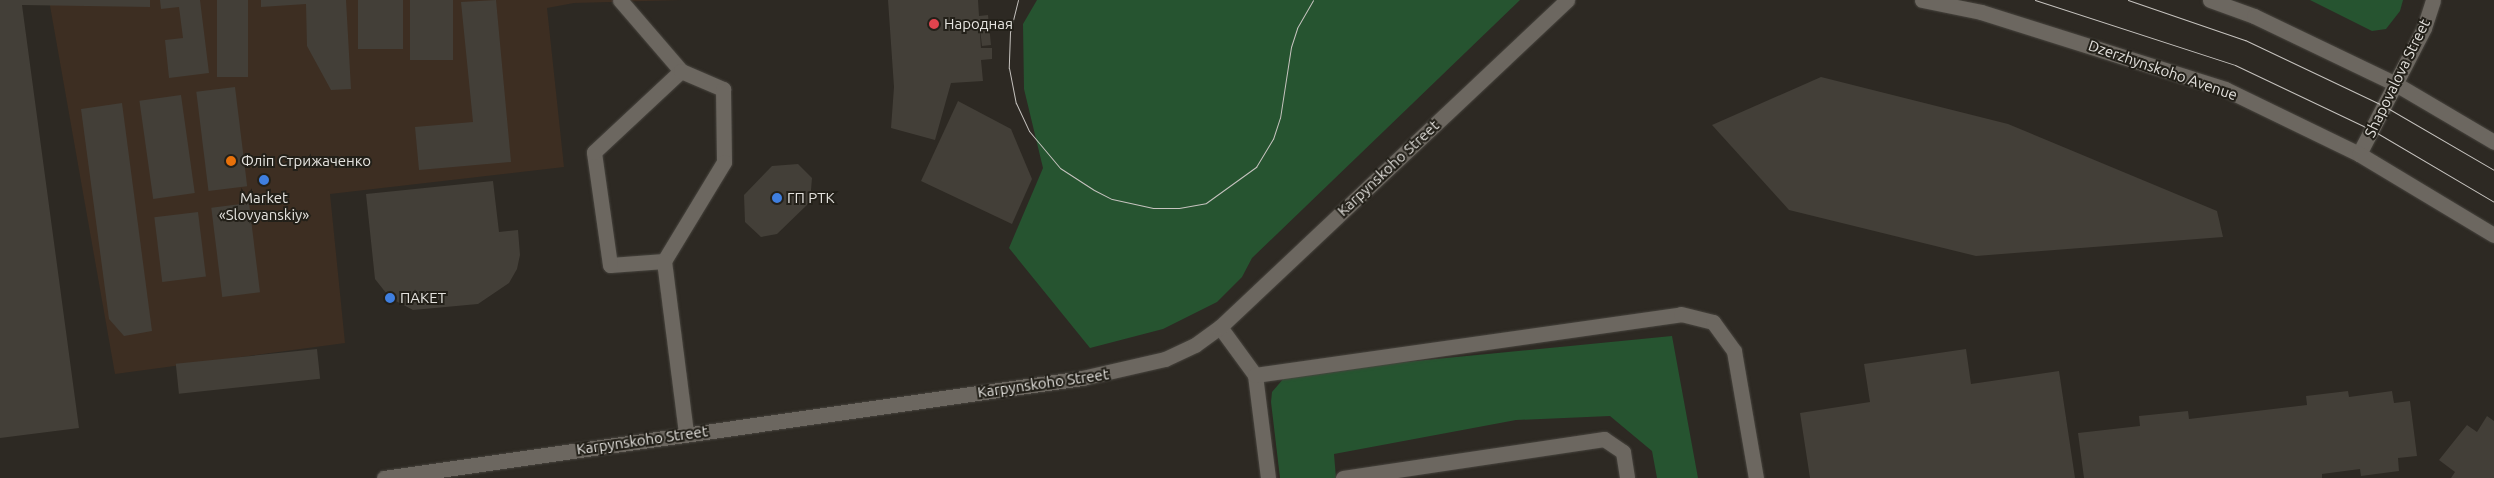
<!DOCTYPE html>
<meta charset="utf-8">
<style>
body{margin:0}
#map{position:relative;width:2494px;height:478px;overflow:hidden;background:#2d2923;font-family:Ubuntu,sans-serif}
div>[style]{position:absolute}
.commercial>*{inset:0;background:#3d2e22}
.green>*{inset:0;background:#265430}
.building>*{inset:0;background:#433f38;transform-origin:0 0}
.roads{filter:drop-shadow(0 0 1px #47443e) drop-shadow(0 0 1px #47443e)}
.service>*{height:15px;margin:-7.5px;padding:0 7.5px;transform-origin:7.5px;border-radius:7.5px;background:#6c6760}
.minor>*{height:15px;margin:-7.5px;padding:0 7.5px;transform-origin:7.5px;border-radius:7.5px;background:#6c6760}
.tertiary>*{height:15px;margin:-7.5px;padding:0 7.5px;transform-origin:7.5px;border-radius:7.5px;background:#6c6760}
.tram>*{height:1px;margin:-0.5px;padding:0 0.5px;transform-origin:0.5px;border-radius:0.5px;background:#c6c3bf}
.dots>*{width:14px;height:14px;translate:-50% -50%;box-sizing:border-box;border:2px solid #232019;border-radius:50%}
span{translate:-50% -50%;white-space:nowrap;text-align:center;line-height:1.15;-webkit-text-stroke:4px #232019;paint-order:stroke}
.poi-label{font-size:15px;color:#e4e2de}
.left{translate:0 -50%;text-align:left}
.street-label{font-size:15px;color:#e4e2de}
</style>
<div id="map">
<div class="commercial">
<div style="clip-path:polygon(49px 0,682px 0,574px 3px,547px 8px,564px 167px,330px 194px,345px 343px,115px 374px)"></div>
</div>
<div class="green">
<div style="clip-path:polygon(1037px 0,1520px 0,1252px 258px,1242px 277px,1217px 302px,1163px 329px,1090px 348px,1009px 248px,1043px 168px,1024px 89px,1023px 24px)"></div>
<div style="clip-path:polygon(2310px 0,2403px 0,2400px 11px,2386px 29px,2372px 31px)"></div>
<div style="clip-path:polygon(1672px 336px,1698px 478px,1657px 478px,1652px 451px,1610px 416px,1516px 420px,1334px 454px,1336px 478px,1280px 478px,1271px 402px,1272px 392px,1284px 378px,1312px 371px)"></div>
</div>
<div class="building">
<div style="clip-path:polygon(0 0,150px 0,150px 7px,22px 5px,79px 428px,0 438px)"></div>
<div style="clip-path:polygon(160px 0,200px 0,209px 73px,169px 78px,165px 40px,183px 38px,179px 7px,161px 9px)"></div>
<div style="left:217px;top:0;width:31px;height:77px"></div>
<div style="clip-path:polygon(261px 0,346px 0,351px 89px,331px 90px,307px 46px,306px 4px,261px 7px)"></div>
<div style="left:358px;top:0;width:45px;height:49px"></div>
<div style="left:410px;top:0;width:43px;height:60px"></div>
<div style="clip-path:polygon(496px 0,511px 162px,419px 170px,415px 127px,473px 122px,461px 2px)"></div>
<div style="clip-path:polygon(888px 0,978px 0,979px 16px,988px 15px,991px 45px,982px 46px,979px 21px,981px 48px,992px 48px,992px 59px,981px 60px,983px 81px,951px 83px,935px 140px,891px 128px,894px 87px)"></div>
<div style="clip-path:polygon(1821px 77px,2008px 124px,2217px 211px,2223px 237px,1976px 256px,1789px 210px,1712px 125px)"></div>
<div style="left:235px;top:87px;width:100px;height:39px;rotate:83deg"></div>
<div style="left:181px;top:95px;width:99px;height:42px;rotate:82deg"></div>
<div style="clip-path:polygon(958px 101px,1011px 129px,1032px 179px,1012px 224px,921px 181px)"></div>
<div style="clip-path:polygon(122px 103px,152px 331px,124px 336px,109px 319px,81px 109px)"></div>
<div style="clip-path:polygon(798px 164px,812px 178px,810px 202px,777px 234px,761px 237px,745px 222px,744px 195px,772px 166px)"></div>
<div style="clip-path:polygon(493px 181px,499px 232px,518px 230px,520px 255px,517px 269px,509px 283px,478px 304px,413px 310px,390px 298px,375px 279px,366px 194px)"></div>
<div style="left:249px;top:203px;width:90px;height:38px;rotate:83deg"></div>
<div style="left:198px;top:212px;width:65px;height:44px;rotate:83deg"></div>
<div style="left:317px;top:349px;width:30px;height:142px;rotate:84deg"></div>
<div style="clip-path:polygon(1966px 349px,1971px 384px,2059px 371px,2075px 478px,1810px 478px,1800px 413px,1870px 402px,1864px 364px)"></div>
<div style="clip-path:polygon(2348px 391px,2349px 397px,2392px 391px,2394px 403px,2410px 401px,2417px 456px,2398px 458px,2399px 471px,2361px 476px,2360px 469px,2322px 474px,2322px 478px,2084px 478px,2078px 433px,2140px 426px,2139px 416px,2188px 411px,2189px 419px,2307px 405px,2306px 396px)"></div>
<div style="clip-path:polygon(2487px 416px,2494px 421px,2494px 478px,2451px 478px,2455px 472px,2439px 460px,2467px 425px,2477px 432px)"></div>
</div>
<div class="roads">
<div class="service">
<div style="left:620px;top:0;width:94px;rotate:49.3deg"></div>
<div style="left:664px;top:261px;width:54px;rotate:175.8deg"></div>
<div style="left:610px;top:265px;width:114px;rotate:-98.1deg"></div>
<div style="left:594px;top:152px;width:119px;rotate:-43deg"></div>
<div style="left:681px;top:71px;width:46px;rotate:23.2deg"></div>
<div style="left:723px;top:89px;width:73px;rotate:89.2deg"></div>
<div style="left:724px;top:162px;width:116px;rotate:121.2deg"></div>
<div style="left:664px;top:261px;width:173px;rotate:82.7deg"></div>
<div style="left:1343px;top:478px;width:264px;rotate:-8.5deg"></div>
<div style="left:1604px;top:439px;width:23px;rotate:34deg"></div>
<div style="left:1623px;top:452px;width:26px;rotate:81deg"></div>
</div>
<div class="minor">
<div style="left:2359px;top:154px;width:142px;rotate:-62.7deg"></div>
<div style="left:2424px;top:28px;width:29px;rotate:-72deg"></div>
<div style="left:1220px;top:327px;width:59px;rotate:53.9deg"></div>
<div style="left:1255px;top:375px;width:104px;rotate:82.8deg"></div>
<div style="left:1255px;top:375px;width:430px;rotate:-8.1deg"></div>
<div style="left:1681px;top:314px;width:33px;rotate:14deg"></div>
<div style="left:1713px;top:322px;width:36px;rotate:54deg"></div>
<div style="left:1734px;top:351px;width:129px;rotate:80.2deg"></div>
</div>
<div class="tertiary">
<div style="left:1922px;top:0;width:60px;rotate:11.5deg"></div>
<div style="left:1981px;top:12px;width:256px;rotate:17.5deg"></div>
<div style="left:2225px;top:89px;width:149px;rotate:25.9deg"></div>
<div style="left:2359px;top:154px;width:157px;rotate:31deg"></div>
<div style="left:2210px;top:0;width:47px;rotate:20deg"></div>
<div style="left:2254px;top:16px;width:155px;rotate:25.6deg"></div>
<div style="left:2394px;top:83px;width:116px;rotate:30.5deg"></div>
<div style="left:384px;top:478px;width:705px;rotate:-8.15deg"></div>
<div style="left:1082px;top:378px;width:85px;rotate:-12.9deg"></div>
<div style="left:1165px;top:359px;width:33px;rotate:-25deg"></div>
<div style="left:1195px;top:345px;width:31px;rotate:-36deg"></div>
<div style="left:1220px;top:327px;width:477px;rotate:-43.3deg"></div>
</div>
</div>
<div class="tram">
<div style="left:1018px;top:0;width:33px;rotate:104deg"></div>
<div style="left:1010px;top:32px;width:36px;rotate:92deg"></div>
<div style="left:1009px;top:68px;width:36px;rotate:79deg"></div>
<div style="left:1016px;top:103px;width:31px;rotate:65deg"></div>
<div style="left:1029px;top:131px;width:48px;rotate:50deg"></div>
<div style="left:1060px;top:168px;width:40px;rotate:32.9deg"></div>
<div style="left:1094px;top:190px;width:20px;rotate:27deg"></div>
<div style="left:1112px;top:199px;width:42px;rotate:12.4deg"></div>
<div style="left:1153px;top:208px;width:26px"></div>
<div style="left:1179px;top:208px;width:27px;rotate:-10deg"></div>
<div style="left:1206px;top:203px;width:62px;rotate:-35.8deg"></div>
<div style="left:1256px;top:167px;width:33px;rotate:-59deg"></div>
<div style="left:1273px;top:139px;width:22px;rotate:-72deg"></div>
<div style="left:1280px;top:118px;width:72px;rotate:-81.2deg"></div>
<div style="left:1291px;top:47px;width:20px;rotate:-72deg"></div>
<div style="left:1297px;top:28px;width:32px;rotate:-60deg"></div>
<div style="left:2035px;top:0;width:210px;rotate:18deg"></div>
<div style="left:2235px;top:65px;width:152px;rotate:25.4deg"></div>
<div style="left:2372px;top:130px;width:142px;rotate:30.5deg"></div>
<div style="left:2128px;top:0;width:124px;rotate:18.9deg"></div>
<div style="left:2245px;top:40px;width:154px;rotate:25.4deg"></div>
<div style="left:2384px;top:106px;width:127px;rotate:30.2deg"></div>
</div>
<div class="dots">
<div style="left:934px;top:24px;background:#e0444e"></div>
<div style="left:231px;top:161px;background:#e8710a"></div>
<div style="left:264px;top:180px;background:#3f7fe0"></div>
<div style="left:777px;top:198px;background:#3f7fe0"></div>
<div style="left:390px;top:298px;background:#3f7fe0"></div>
</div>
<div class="poi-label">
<span class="left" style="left:944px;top:24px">Народная</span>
<span class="left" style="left:241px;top:161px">Фліп Стрижаченко</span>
<span style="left:264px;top:206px">Market<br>«Slovyanskiy»</span>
<span class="left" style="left:787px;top:198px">ГП РТК</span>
<span class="left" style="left:400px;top:298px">ПАКЕТ</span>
</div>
<div class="street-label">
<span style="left:2163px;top:70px;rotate:19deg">Dzerzhynskoho Avenue</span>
<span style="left:2397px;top:78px;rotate:-64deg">Shapovalova Street</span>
<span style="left:1388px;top:168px;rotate:-43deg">Karpynskoho Street</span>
<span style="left:1043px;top:383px;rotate:-8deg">Karpynskoho Street</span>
<span style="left:642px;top:440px;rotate:-8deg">Karpynskoho Street</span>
</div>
</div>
